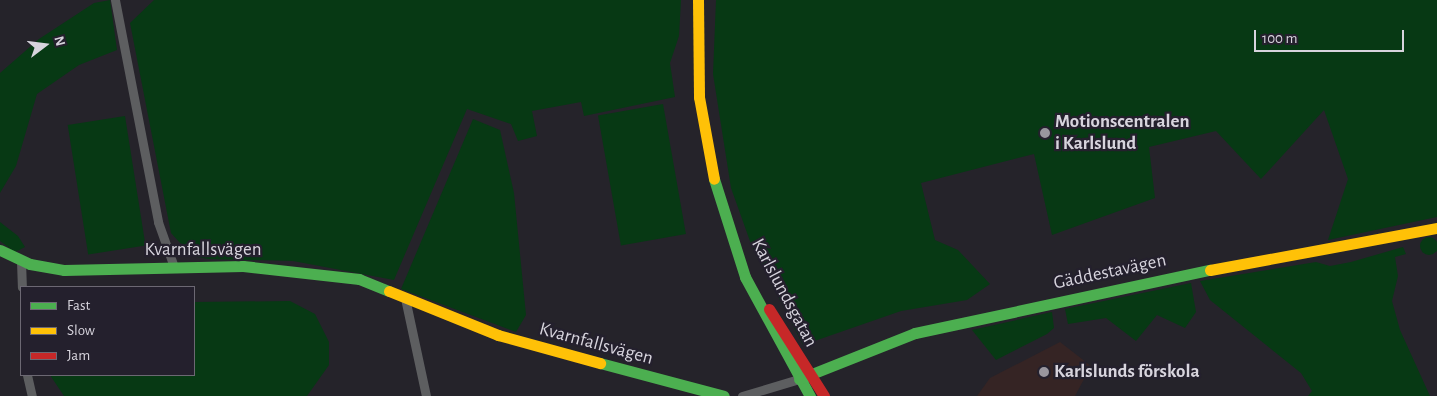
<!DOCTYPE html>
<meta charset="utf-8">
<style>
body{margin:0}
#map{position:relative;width:1437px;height:396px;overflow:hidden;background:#25232a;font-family:"Alegreya Sans",sans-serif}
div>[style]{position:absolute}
.education>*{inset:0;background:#352424}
.green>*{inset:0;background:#073914;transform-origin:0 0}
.round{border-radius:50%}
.street>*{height:9px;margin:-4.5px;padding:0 4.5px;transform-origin:4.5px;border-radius:4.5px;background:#5d5e60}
.fast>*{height:11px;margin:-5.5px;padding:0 5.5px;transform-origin:5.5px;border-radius:5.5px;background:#4caf50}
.slow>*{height:11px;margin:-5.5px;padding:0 5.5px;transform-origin:5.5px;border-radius:5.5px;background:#ffc107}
.jam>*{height:11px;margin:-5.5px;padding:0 5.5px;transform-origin:5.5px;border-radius:5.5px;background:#c62828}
.dots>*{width:14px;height:14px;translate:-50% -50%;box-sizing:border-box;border:2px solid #24202d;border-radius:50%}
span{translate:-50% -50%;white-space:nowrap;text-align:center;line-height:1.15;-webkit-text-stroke:4.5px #24202d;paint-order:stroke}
.poi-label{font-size:19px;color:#d7d4dd;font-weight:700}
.left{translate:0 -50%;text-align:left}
.street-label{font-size:19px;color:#d7d4dd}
.legend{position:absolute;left:20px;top:286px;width:175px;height:90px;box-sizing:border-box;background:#24202d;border:1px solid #6c6873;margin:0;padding:6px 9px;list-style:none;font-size:15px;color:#d7d4dd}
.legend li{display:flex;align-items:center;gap:10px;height:25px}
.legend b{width:25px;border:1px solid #6c6873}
.north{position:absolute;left:20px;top:20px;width:50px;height:50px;-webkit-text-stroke:4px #24202d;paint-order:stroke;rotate:75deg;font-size:14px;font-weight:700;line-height:20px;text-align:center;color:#d7d4dd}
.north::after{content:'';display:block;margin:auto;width:18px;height:22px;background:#d7d4dd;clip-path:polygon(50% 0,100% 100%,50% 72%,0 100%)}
.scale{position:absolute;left:1254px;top:30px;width:150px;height:22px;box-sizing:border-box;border:2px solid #d7d4dd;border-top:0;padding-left:6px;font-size:15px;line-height:18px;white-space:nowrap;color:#d7d4dd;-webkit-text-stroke:4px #24202d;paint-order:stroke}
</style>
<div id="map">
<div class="education">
<div style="clip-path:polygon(1060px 342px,1091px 366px,1075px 396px,977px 396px,990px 378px)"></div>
</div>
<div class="green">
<div style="clip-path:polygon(110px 0,117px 50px,79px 65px,37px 94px,16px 166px,0 193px,0 73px,39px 39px,94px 3px)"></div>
<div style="clip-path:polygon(154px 0,681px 0,679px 36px,670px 63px,675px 97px,584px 116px,581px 102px,532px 111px,537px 136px,518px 141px,511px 124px,467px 109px,394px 280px,293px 261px,208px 259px,192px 256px,171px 233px,130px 23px)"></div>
<div style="clip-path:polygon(716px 0,1437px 0,1437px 217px,1328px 240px,1348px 179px,1324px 110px,1261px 179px,1216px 131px,1149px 147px,1155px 198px,1052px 235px,1034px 154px,921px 183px,935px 240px,958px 250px,990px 284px,967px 300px,901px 311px,803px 345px,751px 244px,731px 188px,713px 74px)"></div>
<div style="left:663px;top:104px;width:132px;height:66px;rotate:80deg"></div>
<div style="left:125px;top:116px;width:131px;height:58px;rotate:81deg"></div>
<div style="clip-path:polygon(473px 119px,500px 130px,514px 193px,526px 315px,516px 332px,401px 289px)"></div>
<div style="clip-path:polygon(0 222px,18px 236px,25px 247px,15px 252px,0 241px)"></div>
<div class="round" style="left:1420px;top:237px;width:18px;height:18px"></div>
<div style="clip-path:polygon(1403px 247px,1406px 254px,1395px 257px,1398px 276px,1392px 301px,1400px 330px,1430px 396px,1308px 396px,1312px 391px,1301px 373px,1210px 300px,1200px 281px,1316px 262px,1330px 266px,1351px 262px)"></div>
<div style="clip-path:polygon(1191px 283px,1196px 312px,1185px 328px,1157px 315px,1136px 341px,1106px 318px,1068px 324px,1065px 309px)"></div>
<div style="clip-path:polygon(290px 301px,315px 314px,329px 342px,329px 365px,307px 396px,64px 396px,50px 375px,194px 375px,194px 302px)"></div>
<div style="clip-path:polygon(1052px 312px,1054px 328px,1047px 334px,996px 360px,972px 330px)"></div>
</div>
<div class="street">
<div style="left:115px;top:0;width:226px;rotate:79deg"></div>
<div style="left:158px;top:222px;width:48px;rotate:70.4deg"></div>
<div style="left:21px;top:261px;width:26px;rotate:88deg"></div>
<div style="left:405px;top:298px;width:100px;rotate:77.9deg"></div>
<div style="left:27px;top:375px;width:22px;rotate:77deg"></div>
<div style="left:742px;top:396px;width:59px;rotate:-16.6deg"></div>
</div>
<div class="fast">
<div style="left:714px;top:179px;width:103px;rotate:72.4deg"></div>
<div style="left:745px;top:277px;width:136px;rotate:61.4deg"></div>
<div style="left:0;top:250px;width:33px;rotate:25deg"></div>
<div style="left:30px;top:264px;width:35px;rotate:10deg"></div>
<div style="left:64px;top:270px;width:179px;rotate:-1.3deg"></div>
<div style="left:243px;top:266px;width:117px;rotate:6.4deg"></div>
<div style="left:359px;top:279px;width:32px;rotate:22deg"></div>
<div style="left:600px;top:363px;width:128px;rotate:14.9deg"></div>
<div style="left:799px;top:379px;width:125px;rotate:-21.6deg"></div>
<div style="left:915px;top:333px;width:302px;rotate:-12.1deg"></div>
</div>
<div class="slow">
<div style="left:698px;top:0;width:97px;rotate:89.4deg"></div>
<div style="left:699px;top:97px;width:83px;rotate:79.6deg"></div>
<div style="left:1210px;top:270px;width:231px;rotate:-10.5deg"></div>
<div style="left:389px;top:291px;width:118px;rotate:22deg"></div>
<div style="left:498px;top:335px;width:106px;rotate:15.4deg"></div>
</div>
<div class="jam">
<div style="left:769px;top:309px;width:103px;rotate:57.7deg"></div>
</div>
<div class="dots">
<div style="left:1045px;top:133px;background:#99969e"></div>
<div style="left:1044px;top:372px;background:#99969e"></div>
</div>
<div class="poi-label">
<span class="left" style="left:1055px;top:133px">Motionscentralen<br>i Karlslund</span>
<span class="left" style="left:1054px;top:372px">Karlslunds förskola</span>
</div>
<div class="street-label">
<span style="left:203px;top:250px">Kvarnfallsvägen</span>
<span style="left:1110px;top:272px;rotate:-12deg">Gäddestavägen</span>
<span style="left:784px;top:293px;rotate:62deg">Karlslundsgatan</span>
<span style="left:596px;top:344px;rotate:15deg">Kvarnfallsvägen</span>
</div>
<ul class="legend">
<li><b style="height:6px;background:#4caf50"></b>Fast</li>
<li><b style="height:6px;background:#ffc107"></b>Slow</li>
<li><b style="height:6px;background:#c62828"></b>Jam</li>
</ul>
<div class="north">N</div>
<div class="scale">100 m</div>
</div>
